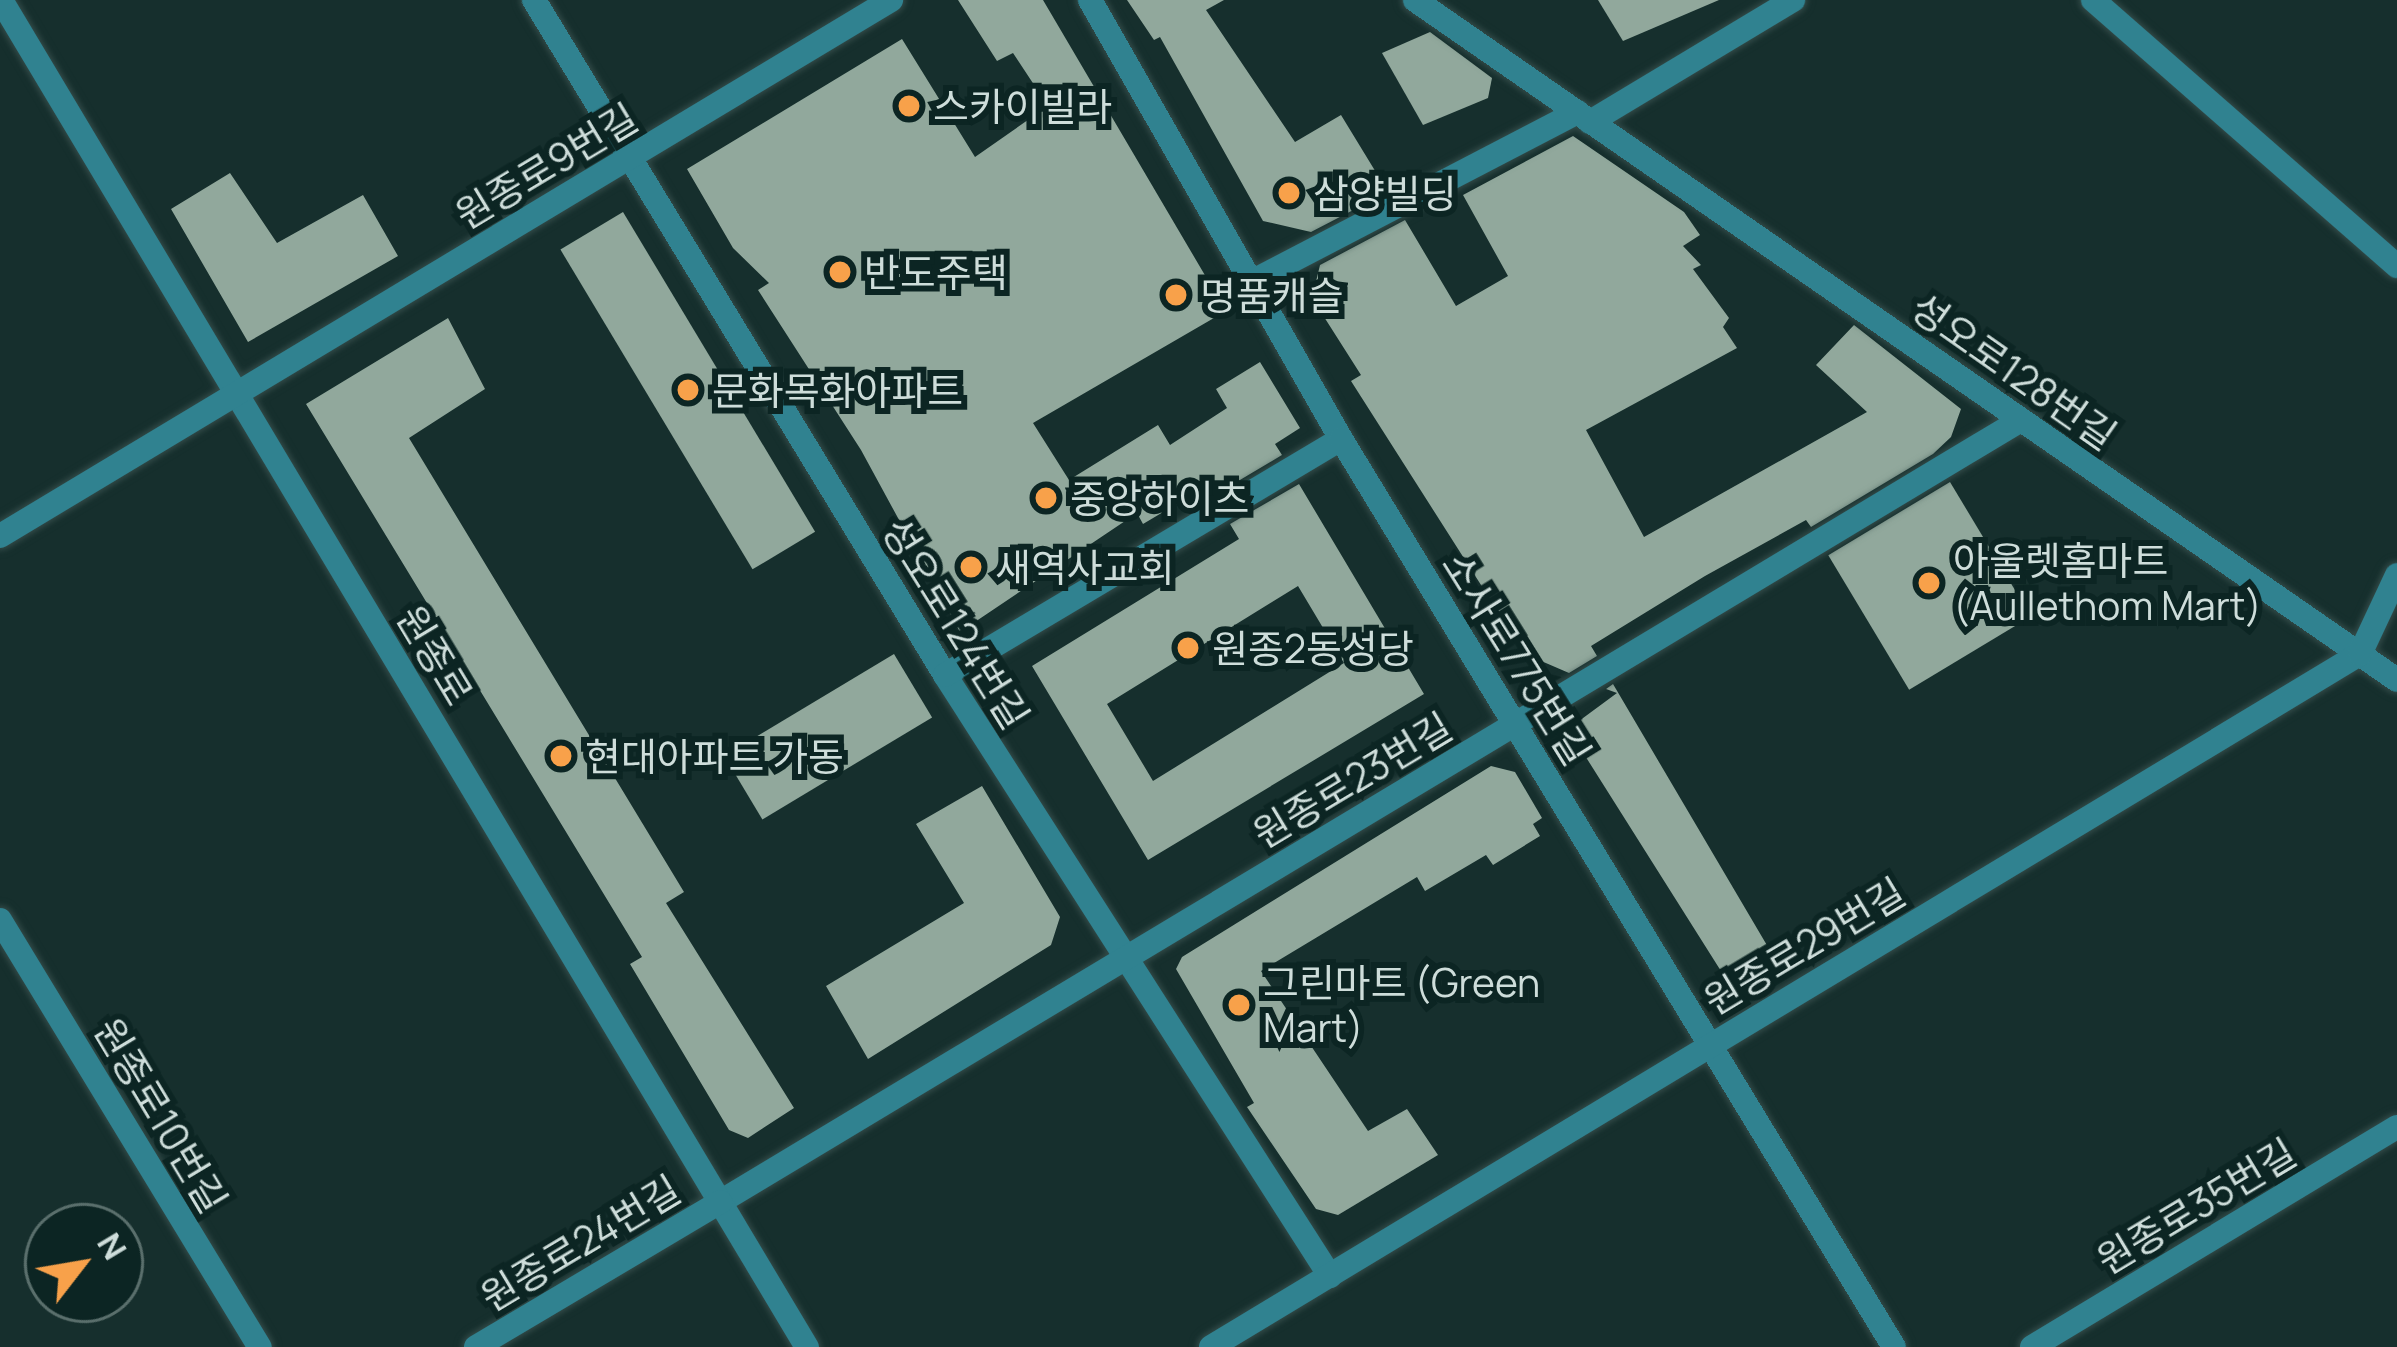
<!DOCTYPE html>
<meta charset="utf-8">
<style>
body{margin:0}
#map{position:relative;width:2397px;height:1347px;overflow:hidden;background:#162f2d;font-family:Manrope,"Noto Sans KR",sans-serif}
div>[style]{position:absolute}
.building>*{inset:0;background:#91a89c;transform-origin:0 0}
.roads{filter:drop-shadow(0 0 3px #334b49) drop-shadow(0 0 3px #334b49)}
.lane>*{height:24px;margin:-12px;padding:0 12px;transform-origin:12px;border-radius:12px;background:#308290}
.street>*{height:24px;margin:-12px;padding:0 12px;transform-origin:12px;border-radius:12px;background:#308290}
.dots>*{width:33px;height:33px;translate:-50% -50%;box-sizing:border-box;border:6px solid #0c2523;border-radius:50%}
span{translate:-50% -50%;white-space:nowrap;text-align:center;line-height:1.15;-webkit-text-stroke:12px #0c2523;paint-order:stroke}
.poi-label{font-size:39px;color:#ceddda}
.left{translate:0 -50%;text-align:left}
.street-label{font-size:39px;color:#ceddda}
.north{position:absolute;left:24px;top:1203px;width:120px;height:120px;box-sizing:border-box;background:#0c2523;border:3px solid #5a6f6c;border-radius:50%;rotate:59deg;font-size:33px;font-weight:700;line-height:48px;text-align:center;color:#ceddda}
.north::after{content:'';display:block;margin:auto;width:42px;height:54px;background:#f8a14a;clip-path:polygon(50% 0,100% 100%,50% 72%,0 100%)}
</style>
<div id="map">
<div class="building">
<div style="clip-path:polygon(958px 0,1043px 0,1226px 311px,1033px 423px,1069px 480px,1158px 425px,1170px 445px,1227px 408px,1216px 389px,1260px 362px,1300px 428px,1275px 444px,1282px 455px,1213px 496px,1207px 486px,1143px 524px,1137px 513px,960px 632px,861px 450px,758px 290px,769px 283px,733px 248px,687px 169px,902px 39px,975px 157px,1048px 106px,1013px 53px,997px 61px)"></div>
<div style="clip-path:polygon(1127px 0,1224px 0,1206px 10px,1295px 142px,1341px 115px,1388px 192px,1311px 232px,1263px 221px,1160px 37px,1154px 40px)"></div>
<div style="clip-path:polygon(1598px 0,1719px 0,1623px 41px)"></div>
<div style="clip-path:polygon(1430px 32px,1492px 78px,1488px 98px,1423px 125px,1382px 53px)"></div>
<div style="clip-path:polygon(1573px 136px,1684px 212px,1700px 235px,1683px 246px,1701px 265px,1693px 269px,1729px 318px,1723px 327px,1737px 348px,1586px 430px,1644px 537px,1867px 412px,1816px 365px,1854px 325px,1961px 409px,1951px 437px,1933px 454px,1811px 527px,1806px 520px,1705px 576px,1591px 646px,1597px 656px,1569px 673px,1525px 654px,1351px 381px,1361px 375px,1312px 298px,1320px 265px,1405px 220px,1456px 306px,1508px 276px,1463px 195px)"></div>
<div style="clip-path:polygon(230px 173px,277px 243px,363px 195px,398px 256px,248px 342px,171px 209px)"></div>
<div style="left:623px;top:212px;width:373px;height:73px;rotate:59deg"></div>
<div style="clip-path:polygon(448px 318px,485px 389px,409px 438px,684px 892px,666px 903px,794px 1108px,748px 1138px,729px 1130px,630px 964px,642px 957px,306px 404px)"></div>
<div style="left:1950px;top:482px;width:157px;height:142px;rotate:59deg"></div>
<div style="clip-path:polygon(evenodd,1299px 484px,1424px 694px,1148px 860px,1032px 666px,1239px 539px,1230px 524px,1299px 484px,1298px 586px,1344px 663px,1153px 781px,1107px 704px,1298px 586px)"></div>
<div style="left:894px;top:654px;width:74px;height:198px;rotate:59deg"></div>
<div style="clip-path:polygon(1613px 684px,1778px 964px,1743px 985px,1726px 979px,1577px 743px,1579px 721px,1617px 693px,1606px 689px)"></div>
<div style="clip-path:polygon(1491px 766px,1515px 772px,1542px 818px,1533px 824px,1540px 836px,1493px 865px,1486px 855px,1425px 891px,1417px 877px,1261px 971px,1368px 1131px,1407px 1109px,1438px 1155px,1338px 1215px,1316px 1209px,1247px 1107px,1254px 1103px,1176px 969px,1182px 957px)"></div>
<div style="clip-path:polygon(982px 786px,1060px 917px,1051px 945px,868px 1059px,826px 986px,964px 903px,916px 824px)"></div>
</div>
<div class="roads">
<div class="lane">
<div style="left:534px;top:0;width:790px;rotate:58.66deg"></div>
<div style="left:945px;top:675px;width:714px;rotate:57.36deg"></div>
<div style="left:2093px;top:0;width:404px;rotate:41.2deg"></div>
<div style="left:1590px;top:122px;width:237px;rotate:-31deg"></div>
<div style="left:1251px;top:282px;width:368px;rotate:-27.5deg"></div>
<div style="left:945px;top:675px;width:461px;rotate:-30.8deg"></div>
<div style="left:0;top:920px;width:500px;rotate:58.7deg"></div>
<div style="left:720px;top:1202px;width:1518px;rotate:-31.01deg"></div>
</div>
<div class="street">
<div style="left:1px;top:0;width:1570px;rotate:59.11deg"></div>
<div style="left:1090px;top:0;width:506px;rotate:60.24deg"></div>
<div style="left:1341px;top:439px;width:1063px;rotate:58.66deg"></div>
<div style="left:1415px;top:0;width:1194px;rotate:34.7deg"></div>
<div style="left:0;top:536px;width:1040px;rotate:-31.03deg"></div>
<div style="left:476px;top:1347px;width:284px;rotate:-30.7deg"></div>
<div style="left:1211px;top:1347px;width:1342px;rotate:-31.1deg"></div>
<div style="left:2360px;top:654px;width:87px;rotate:-64.9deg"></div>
<div style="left:2032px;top:1347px;width:426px;rotate:-31.1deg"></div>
</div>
</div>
<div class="dots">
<div style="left:909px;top:106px;background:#f8a14a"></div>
<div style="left:1289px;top:193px;background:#f8a14a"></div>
<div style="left:840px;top:272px;background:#f8a14a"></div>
<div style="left:1176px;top:295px;background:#f8a14a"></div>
<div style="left:688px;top:390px;background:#f8a14a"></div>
<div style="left:1046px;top:498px;background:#f8a14a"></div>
<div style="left:971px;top:567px;background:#f8a14a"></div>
<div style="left:1929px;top:583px;background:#f8a14a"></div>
<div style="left:1188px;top:648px;background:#f8a14a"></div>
<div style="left:561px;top:756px;background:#f8a14a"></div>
<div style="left:1239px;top:1005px;background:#f8a14a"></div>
</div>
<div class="poi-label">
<span class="left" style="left:933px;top:106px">스카이빌라</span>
<span class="left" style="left:1313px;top:193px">삼양빌딩</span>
<span class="left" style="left:864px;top:272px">반도주택</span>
<span class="left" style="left:1200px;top:295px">명품캐슬</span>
<span class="left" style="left:712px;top:390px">문화목화아파트</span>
<span class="left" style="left:1070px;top:498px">중앙하이츠</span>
<span class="left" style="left:1953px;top:583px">아울렛홈마트<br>(Aullethom Mart)</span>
<span class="left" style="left:995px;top:567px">새역사교회</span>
<span class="left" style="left:1212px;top:648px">원종2동성당</span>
<span class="left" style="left:585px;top:756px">현대아파트 가동</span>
<span class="left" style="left:1263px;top:1005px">그린마트 (Green<br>Mart)</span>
</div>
<div class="street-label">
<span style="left:546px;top:166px;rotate:-31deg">원종로9번길</span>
<span style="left:2014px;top:371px;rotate:35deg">성오로128번길</span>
<span style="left:956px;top:623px;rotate:58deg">성오로124번길</span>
<span style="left:435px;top:655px;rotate:59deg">원종로</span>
<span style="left:1517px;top:658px;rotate:58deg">소사로775번길</span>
<span style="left:1352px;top:780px;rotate:-31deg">원종로23번길</span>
<span style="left:1804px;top:946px;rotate:-31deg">원종로29번길</span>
<span style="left:161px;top:1115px;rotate:59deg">원종로10번길</span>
<span style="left:2196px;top:1206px;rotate:-31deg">원종로35번길</span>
<span style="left:580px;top:1243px;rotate:-31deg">원종로24번길</span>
</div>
<div class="north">N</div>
</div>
